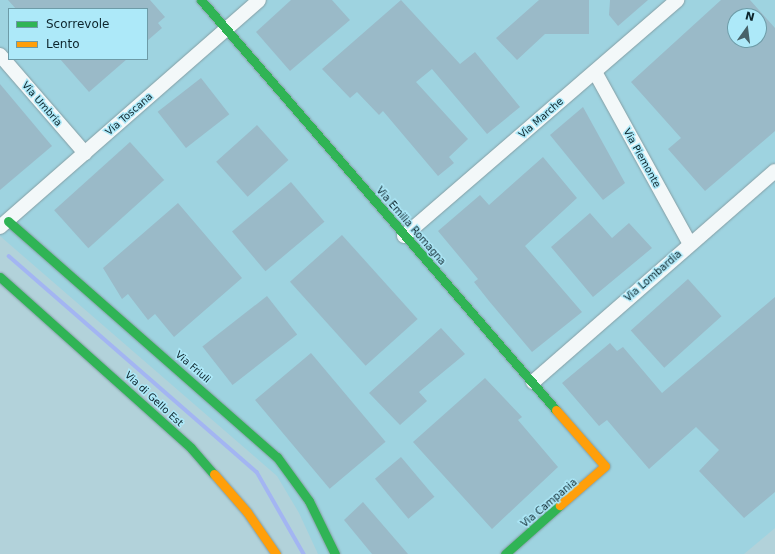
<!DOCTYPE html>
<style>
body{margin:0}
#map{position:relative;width:775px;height:554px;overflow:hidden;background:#b2d2da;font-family:"DejaVu Sans",sans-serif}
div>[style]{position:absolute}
.built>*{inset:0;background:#9ed3e0}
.stream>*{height:3.5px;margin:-1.75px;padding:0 1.75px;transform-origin:1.75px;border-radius:1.75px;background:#a3b5f2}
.building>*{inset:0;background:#9abac8;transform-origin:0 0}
.roads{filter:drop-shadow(0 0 1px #849ea4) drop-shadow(0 0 1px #849ea4)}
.street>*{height:14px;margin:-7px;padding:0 7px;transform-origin:7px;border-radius:7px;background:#f3f8f9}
.fast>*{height:9px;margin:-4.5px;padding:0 4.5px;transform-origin:4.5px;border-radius:4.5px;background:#30b455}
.slow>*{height:9px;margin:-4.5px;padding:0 4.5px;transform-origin:4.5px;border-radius:4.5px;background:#ff9f0a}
span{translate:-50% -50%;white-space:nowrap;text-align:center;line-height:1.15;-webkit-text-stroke:3px #ade9f9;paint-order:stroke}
.street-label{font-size:10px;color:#0d252c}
.legend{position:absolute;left:8px;top:8px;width:140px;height:52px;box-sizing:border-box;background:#ade9f9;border:1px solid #6d9ba7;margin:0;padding:5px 7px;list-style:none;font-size:12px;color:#0d252c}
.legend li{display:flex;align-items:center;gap:8px;height:20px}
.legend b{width:20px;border:1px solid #6d9ba7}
.north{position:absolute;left:727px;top:8px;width:40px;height:40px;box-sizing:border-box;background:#ade9f9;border:1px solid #6d9ba7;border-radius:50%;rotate:14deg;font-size:11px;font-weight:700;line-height:16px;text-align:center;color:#0d252c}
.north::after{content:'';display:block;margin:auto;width:14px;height:18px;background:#476269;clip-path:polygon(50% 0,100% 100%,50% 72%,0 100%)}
</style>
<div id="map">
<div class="built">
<div style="clip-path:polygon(evenodd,0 0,775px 0,775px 528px,744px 554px,318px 554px,299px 513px,277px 476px,0 236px,0 0,9px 9px,147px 9px,147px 59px,9px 59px,9px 9px,0 0,735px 16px,759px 16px,759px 40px,735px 40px,735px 16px)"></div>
</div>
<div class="stream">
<div style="left:9px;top:256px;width:329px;rotate:41.1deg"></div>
<div style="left:257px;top:472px;width:95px;rotate:60.2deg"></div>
</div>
<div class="building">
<div style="clip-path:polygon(8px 0,150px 0,165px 17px,158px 23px,162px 28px,147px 41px,147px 9px,16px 9px)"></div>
<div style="clip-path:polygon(291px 0,332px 0,350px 20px,290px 71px,256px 32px)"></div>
<div style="clip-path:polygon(401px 0,460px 64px,475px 52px,520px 107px,487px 134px,432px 69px,416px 82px,468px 139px,449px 157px,454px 163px,438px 176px,383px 111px,379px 115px,357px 92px,350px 98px,322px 69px)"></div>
<div style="clip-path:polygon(539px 0,589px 0,589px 34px,545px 34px,517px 60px,496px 38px)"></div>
<div style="clip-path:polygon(610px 0,648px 0,618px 26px,609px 15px)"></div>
<div style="clip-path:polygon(evenodd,721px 0,750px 0,775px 28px,775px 131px,705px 191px,668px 149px,681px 138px,631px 82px,721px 0,735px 16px,759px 16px,759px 40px,735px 40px,735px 16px)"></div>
<div style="clip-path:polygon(60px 59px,127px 59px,89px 92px)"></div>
<div style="left:201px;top:78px;width:46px;height:55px;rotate:52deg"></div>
<div style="clip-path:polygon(0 84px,52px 146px,0 190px)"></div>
<div style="clip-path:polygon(583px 107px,625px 183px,603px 200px,550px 135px)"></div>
<div style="left:257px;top:125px;width:47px;height:55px;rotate:48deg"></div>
<div style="left:130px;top:142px;width:51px;height:102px;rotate:48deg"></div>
<div style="clip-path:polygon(543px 157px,577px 198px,525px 246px,582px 312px,532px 352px,489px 301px,474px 282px,478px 279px,438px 231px,480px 195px,489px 205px)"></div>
<div style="left:291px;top:182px;width:52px;height:77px;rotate:50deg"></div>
<div style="clip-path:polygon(178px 203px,242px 278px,174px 337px,155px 314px,148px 320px,128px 294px,122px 299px,103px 268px)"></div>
<div style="clip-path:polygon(590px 213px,612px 238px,629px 223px,652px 248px,593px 297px,551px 247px)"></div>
<div style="left:342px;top:235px;width:113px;height:70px;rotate:48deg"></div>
<div style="left:688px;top:279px;width:50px;height:77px;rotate:48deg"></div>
<div style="left:267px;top:296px;width:49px;height:82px;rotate:52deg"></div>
<div style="clip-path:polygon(775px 297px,775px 492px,744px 518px,699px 471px,719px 450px,696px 427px,649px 469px,607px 420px,599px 426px,562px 383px,610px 343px,617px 351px,623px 347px,662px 393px)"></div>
<div style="clip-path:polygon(441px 328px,465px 354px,419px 392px,427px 401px,400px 425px,369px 393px)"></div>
<div style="left:311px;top:353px;width:116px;height:73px;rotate:50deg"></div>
<div style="clip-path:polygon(485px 378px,522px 417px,518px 420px,558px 467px,492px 529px,413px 442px)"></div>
<div style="left:401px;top:457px;width:52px;height:34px;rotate:50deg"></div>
<div style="clip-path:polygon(363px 502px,408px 554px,372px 554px,344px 520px)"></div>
</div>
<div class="roads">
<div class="street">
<div style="left:0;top:55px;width:130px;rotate:49.1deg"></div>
<div style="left:595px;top:72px;width:196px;rotate:61.1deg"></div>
<div style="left:0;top:227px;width:344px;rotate:-41.2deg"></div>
<div style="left:404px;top:236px;width:361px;rotate:-40.8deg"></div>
<div style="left:533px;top:382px;width:321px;rotate:-41.1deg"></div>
</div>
<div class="fast">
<div style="left:201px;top:0;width:542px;rotate:49.11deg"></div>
<div style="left:8px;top:221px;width:358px;rotate:41.3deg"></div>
<div style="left:277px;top:457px;width:54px;rotate:54deg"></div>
<div style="left:309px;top:501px;width:59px;rotate:63.9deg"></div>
<div style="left:0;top:277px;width:256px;rotate:41.8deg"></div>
<div style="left:191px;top:448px;width:35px;rotate:49deg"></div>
<div style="left:505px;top:554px;width:74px;rotate:-41.7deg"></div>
</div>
<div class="slow">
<div style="left:556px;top:410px;width:74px;rotate:48.8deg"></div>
<div style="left:605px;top:466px;width:60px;rotate:139.1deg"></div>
<div style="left:214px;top:474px;width:50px;rotate:49deg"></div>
<div style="left:247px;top:512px;width:51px;rotate:55.4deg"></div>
</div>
</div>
<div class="street-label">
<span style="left:42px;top:104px;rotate:49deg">Via Umbria</span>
<span style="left:129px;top:114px;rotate:-41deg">Via Toscana</span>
<span style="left:541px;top:118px;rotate:-41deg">Via Marche</span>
<span style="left:642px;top:158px;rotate:61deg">Via Piemonte</span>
<span style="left:411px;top:226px;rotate:49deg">Via Emilia Romagna</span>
<span style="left:653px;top:276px;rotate:-41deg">Via Lombardia</span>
<span style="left:193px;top:367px;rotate:41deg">Via Friuli</span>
<span style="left:154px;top:399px;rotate:43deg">Via di Gello Est</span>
<span style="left:549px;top:503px;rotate:-40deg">Via Campania</span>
</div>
<ul class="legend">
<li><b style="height:5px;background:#30b455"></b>Scorrevole</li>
<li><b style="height:5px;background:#ff9f0a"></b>Lento</li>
</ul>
<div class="north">N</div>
</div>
